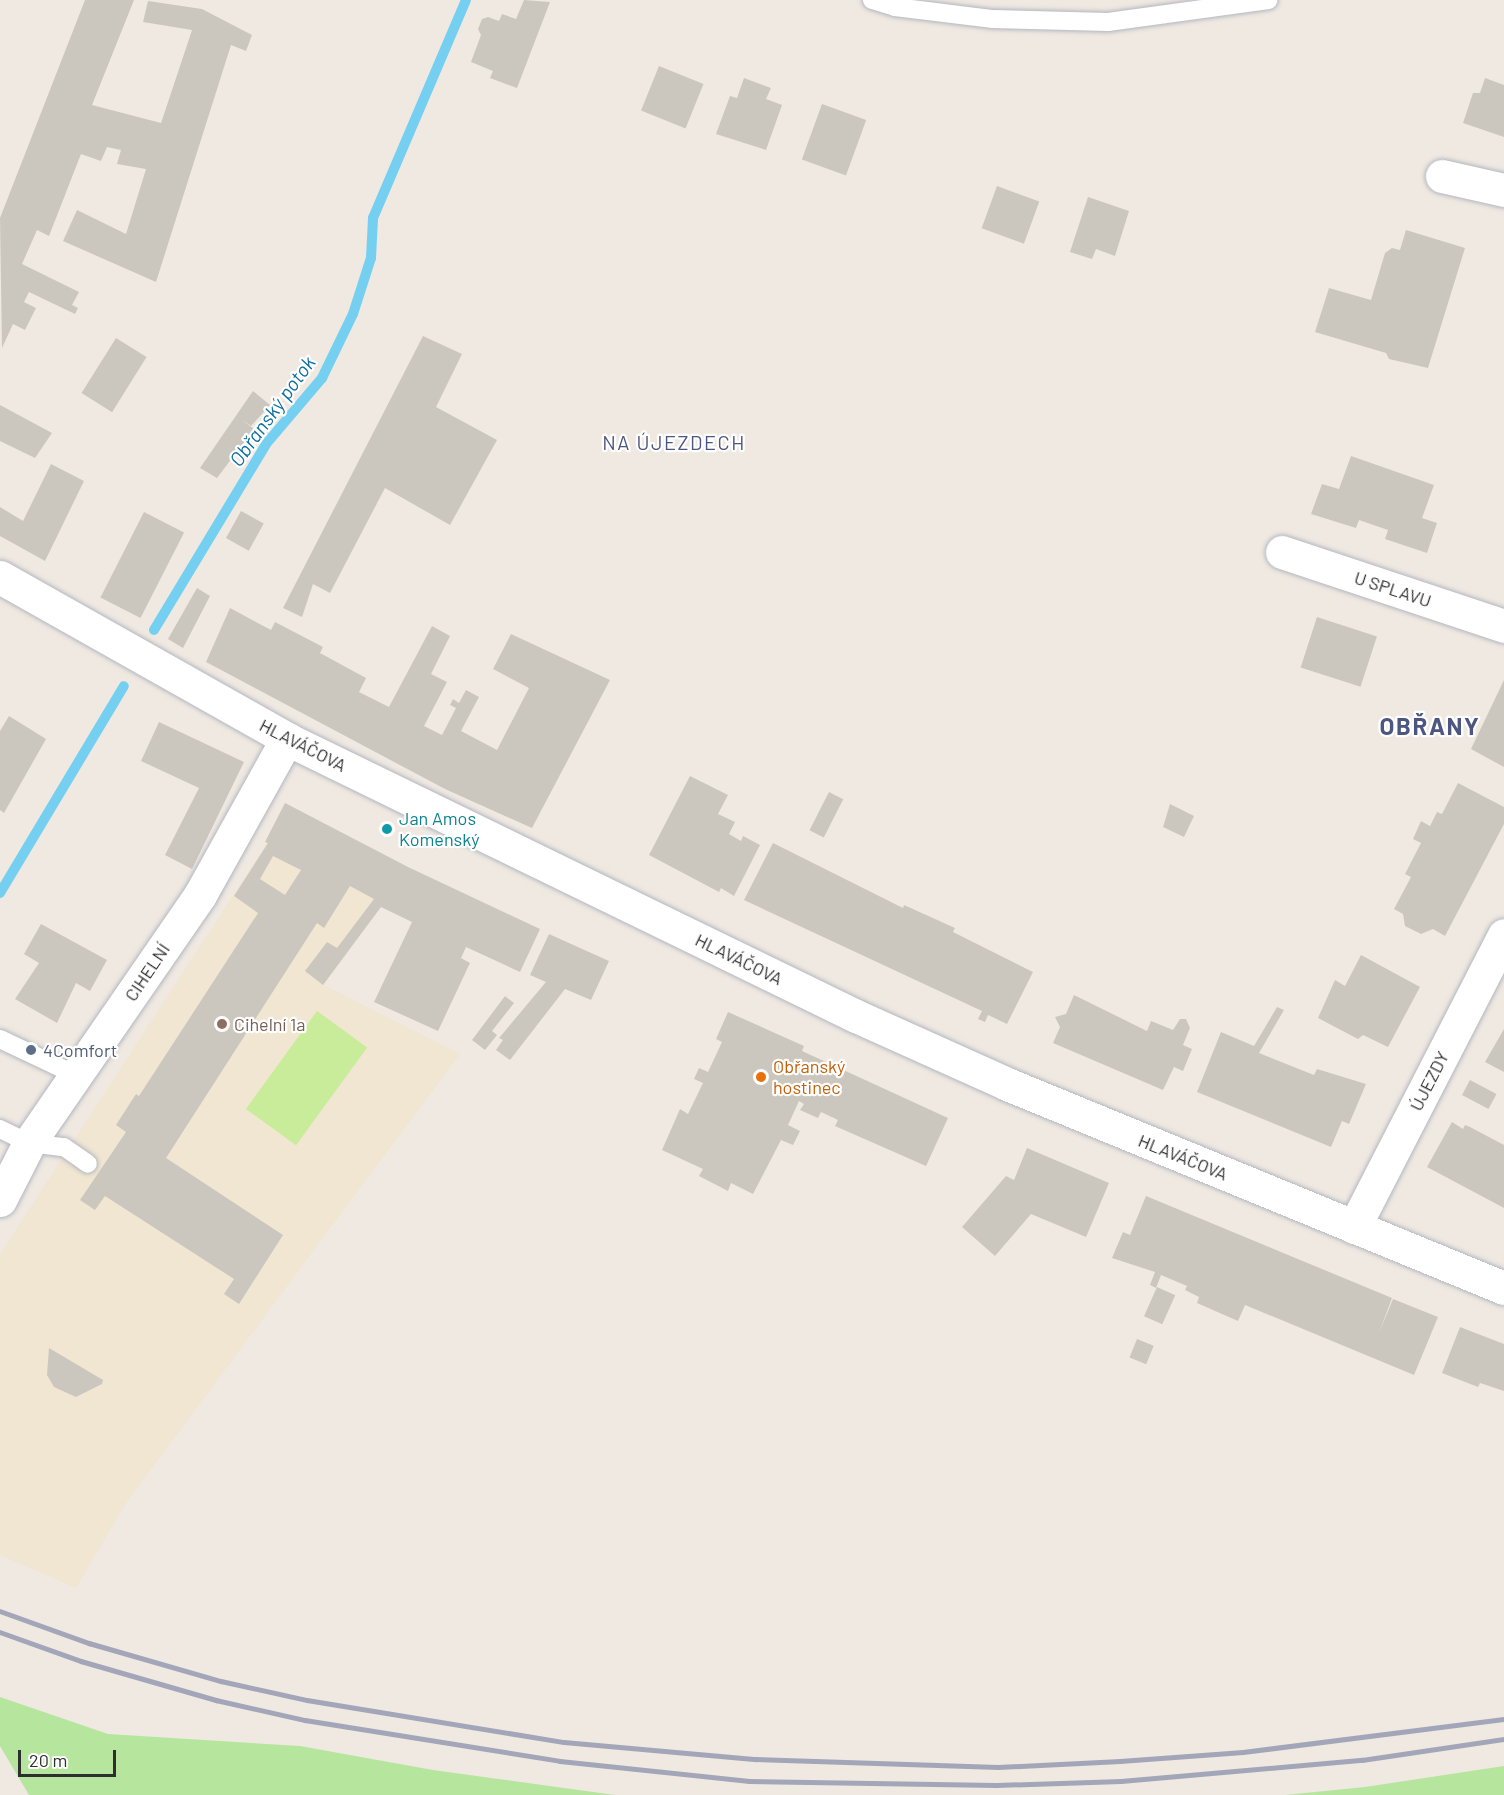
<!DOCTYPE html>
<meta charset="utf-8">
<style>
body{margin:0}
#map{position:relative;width:1504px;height:1795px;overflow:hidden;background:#efe9e1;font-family:Barlow,sans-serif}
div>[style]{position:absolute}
.education>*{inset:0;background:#f0e6d1}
.green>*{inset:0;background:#b6e59e}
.pitch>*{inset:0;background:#c9ec9a;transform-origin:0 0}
.stream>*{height:10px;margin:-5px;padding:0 5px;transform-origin:5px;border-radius:5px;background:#75cff0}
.building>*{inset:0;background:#cbc7bf;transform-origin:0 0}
.roads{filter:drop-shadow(0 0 2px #b4b7c1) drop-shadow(0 0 2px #b4b7c1)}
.service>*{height:18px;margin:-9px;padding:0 9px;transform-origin:9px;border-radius:9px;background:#fff}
.minor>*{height:33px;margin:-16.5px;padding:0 16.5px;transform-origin:16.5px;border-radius:16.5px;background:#fff}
.rail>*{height:4.5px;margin:-2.25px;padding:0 2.25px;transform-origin:2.25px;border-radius:2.25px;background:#a3a6b8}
.dots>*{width:16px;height:16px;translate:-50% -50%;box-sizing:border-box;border:3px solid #fff;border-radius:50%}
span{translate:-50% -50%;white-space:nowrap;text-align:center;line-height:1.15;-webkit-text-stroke:4.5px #fff;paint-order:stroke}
.street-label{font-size:18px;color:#2e2e2e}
.culture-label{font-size:18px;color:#0d838f}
.left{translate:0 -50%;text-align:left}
.education-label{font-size:18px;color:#785e54}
.service-label{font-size:18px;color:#4e5e75}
.food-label{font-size:18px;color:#c56008}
.water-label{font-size:20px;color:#0d6fa3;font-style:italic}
.neighbourhood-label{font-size:20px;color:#4d5680;letter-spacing:1.5px}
.district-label{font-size:24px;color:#4d5680;font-weight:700;letter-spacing:1.5px}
.scale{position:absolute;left:18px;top:1750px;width:98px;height:27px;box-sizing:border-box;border:3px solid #2e2e2e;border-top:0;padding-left:8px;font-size:18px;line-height:21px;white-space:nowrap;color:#2e2e2e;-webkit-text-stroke:4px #fff;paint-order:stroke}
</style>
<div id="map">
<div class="education">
<div style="clip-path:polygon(285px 803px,408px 867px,324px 985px,460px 1054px,128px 1500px,76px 1588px,0 1555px,0 1254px,267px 843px,265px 842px)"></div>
</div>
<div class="green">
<div style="clip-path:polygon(0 1697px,108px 1734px,300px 1746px,433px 1770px,615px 1795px,29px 1795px,0 1746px)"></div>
<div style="clip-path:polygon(1504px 1766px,1504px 1795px,1285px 1795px,1365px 1787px)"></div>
</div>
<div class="pitch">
<div style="left:317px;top:1011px;width:62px;height:121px;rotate:36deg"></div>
</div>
<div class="stream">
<div style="left:154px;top:630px;width:217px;rotate:-58.9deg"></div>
<div style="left:266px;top:444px;width:87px;rotate:-49.7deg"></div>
<div style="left:322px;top:378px;width:71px;rotate:-64.2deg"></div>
<div style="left:353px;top:314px;width:59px;rotate:-72.2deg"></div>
<div style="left:371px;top:258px;width:40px;rotate:-87.1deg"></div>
<div style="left:373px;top:218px;width:237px;rotate:-66.9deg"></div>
<div style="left:0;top:893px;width:241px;rotate:-59.1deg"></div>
</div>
<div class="building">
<div style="clip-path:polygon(85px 0,134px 0,92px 105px,161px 123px,192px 30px,143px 22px,148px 1px,202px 9px,252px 35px,246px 51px,231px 45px,156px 282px,63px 241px,77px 210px,126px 234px,146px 169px,117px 164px,121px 150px,107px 147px,101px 161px,81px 154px,49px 236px,37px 230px,22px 264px,79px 292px,72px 305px,78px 308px,75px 314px,29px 292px,24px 302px,36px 308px,25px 330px,13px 324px,2px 348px,0 218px)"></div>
<div style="clip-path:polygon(524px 0,550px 2px,517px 88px,490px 78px,493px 71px,471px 62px,481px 35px,478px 29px,482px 19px,488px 17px,499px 21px,502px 14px,516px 19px)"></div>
<div style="left:659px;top:66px;width:48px;height:48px;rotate:22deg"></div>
<div style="clip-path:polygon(744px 78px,771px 88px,766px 99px,782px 105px,766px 150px,716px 134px,730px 96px,737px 98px)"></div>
<div style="clip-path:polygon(1485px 78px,1504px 85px,1504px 137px,1463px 123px,1473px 93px,1480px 93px)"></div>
<div style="left:822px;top:104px;width:47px;height:59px;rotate:20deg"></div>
<div style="left:997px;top:186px;width:45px;height:45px;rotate:20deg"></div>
<div style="clip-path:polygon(1088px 197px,1129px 211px,1115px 256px,1096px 249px,1092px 259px,1070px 252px)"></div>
<div style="clip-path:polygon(1406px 230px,1465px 248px,1428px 368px,1389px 359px,1386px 353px,1315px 332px,1329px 288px,1371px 300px,1385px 253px,1392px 248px,1400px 250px)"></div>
<div style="clip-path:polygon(423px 336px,462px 354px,436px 407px,497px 440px,450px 525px,385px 488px,330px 593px,313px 584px,302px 617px,283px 608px)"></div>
<div style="left:116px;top:338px;width:36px;height:65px;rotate:32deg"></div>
<div style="clip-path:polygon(253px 391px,270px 405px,251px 426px,242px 420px,254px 429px,217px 478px,200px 468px)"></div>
<div style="clip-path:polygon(0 405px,52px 433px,35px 458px,0 441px)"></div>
<div style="clip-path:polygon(1351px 456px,1434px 485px,1422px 518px,1437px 523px,1427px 553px,1385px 539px,1388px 530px,1359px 520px,1356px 528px,1311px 514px,1322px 484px,1339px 489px)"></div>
<div style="clip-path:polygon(51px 464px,84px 481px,45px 561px,0 536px,0 507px,23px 521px)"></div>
<div style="left:241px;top:511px;width:26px;height:31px;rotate:29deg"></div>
<div style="left:144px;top:512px;width:45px;height:96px;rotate:27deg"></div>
<div style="clip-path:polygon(197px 588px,210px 596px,183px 648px,168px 639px)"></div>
<div style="clip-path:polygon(230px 608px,271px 630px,275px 622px,323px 647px,320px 653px,366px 678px,359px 692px,389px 707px,432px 626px,450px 636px,431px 674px,447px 682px,424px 726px,442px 735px,456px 708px,450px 705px,453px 699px,459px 703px,466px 690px,479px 697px,461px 731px,497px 750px,529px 688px,493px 669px,511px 634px,610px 680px,532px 828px,445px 789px,206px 662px)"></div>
<div style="left:1317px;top:617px;width:63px;height:53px;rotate:18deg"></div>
<div style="clip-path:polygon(1504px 680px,1504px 767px,1471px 749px)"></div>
<div style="clip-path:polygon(9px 716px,46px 739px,4px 813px,0 810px,0 731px)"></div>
<div style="clip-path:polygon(159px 722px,244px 762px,192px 869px,165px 855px,199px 788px,141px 761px)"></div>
<div style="clip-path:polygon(690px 776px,728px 795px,718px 814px,735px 822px,729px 834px,741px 841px,743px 836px,760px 845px,734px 896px,721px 888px,719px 892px,649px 855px)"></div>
<div style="clip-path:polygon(1458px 783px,1504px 807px,1504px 824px,1445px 936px,1433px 929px,1421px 934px,1405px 926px,1403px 914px,1394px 909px,1411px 877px,1405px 874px,1421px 843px,1413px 839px,1421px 821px,1430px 826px,1437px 812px,1442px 814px)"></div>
<div style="left:829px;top:792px;width:16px;height:43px;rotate:27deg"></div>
<div style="clip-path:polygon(evenodd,285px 803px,408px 867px,540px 929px,520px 972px,466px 947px,461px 958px,470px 963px,438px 1031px,374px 1002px,412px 922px,381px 907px,323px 985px,305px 971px,327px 942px,337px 948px,374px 899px,350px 886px,324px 928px,317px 923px,166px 1158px,283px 1235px,239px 1304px,224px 1294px,234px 1279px,105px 1196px,95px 1210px,80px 1200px,126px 1132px,116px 1125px,136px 1094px,139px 1096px,258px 913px,234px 896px,268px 843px,265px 842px,285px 803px,273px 856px,301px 870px,285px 895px,260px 879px,273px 856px)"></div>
<div style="clip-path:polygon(1170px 804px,1194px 816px,1184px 837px,1163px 827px)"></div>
<div style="clip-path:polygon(773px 843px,903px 908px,904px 905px,955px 928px,953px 932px,1033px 972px,1007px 1024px,988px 1015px,985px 1022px,978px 1019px,982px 1011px,744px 900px)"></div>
<div style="clip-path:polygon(41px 924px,107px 960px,90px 991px,76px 983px,57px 1023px,15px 999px,39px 963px,24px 954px)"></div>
<div style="clip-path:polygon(549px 934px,609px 961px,591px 1000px,565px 989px,510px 1060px,496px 1050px,503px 1040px,499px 1038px,546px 982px,530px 975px)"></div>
<div style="clip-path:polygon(1361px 955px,1420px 987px,1388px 1047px,1363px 1035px,1358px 1039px,1318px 1018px,1335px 980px,1345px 986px)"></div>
<div style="clip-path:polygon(1074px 995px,1147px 1031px,1151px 1021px,1173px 1030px,1180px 1019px,1186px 1019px,1190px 1028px,1183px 1045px,1192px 1049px,1183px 1071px,1174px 1067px,1163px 1090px,1053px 1043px,1060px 1027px,1055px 1017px,1066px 1014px)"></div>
<div style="clip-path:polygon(505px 996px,514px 1003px,492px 1031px,497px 1035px,485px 1050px,472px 1040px)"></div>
<div style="clip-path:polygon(1277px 1007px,1284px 1010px,1259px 1053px,1314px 1075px,1317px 1069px,1366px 1084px,1349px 1124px,1342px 1121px,1331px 1147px,1197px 1092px,1221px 1032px,1254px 1046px)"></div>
<div style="clip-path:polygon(728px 1012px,804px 1046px,802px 1051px,948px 1118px,926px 1166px,835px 1126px,838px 1120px,821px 1112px,818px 1118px,800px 1110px,804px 1104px,799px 1101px,788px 1125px,800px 1131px,793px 1145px,781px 1140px,753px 1194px,731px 1183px,728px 1191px,699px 1176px,703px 1169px,662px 1150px,680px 1109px,688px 1114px,703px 1083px,694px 1079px,699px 1068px,708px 1072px,722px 1042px,716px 1039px)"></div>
<div style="clip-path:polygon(1504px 1029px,1504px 1072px,1485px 1062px)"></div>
<div style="left:1470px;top:1080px;width:30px;height:17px;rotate:28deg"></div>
<div style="clip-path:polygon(1452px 1122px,1463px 1129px,1465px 1125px,1470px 1127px,1504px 1145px,1504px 1208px,1427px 1167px)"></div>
<div style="clip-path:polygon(1027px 1148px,1109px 1183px,1086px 1237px,1031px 1214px,995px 1256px,962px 1227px,1006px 1176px,1014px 1180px)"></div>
<div style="clip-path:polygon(1146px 1196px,1392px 1298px,1379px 1333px,1393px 1299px,1438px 1317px,1414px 1375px,1245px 1305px,1238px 1321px,1197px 1303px,1199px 1297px,1185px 1290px,1187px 1286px,1161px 1275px,1156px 1288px,1150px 1285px,1155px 1272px,1112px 1258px,1123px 1232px,1130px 1235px)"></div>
<div style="left:1157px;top:1287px;width:20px;height:32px;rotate:24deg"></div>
<div style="clip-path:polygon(1460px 1327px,1504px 1344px,1504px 1391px,1480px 1383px,1478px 1387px,1442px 1373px)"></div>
<div style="left:1137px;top:1339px;width:18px;height:20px;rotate:22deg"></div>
<div style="clip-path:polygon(49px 1348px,103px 1380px,102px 1384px,76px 1397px,54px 1387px,47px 1375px)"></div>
</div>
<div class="roads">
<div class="service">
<div style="left:872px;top:0;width:24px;rotate:17deg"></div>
<div style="left:895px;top:7px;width:99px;rotate:7deg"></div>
<div style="left:993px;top:19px;width:115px;rotate:1.5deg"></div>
<div style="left:1108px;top:22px;width:162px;rotate:-7.8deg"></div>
<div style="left:0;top:1039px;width:86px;rotate:25.4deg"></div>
<div style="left:0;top:1129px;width:32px;rotate:26deg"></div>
<div style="left:29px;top:1143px;width:35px;rotate:7deg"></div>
<div style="left:64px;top:1147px;width:29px;rotate:35deg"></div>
</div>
<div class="minor">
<div style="left:1442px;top:176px;width:64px;rotate:12.7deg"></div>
<div style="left:1282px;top:552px;width:234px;rotate:18.4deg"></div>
<div style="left:0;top:577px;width:330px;rotate:29.4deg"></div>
<div style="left:287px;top:739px;width:633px;rotate:25.96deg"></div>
<div style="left:856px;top:1016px;width:166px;rotate:24.2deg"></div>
<div style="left:1007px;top:1084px;width:537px;rotate:22.32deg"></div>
<div style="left:0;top:1200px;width:64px;rotate:-63deg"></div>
<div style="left:29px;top:1143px;width:301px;rotate:-55.4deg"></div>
<div style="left:200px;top:895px;width:179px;rotate:-60.9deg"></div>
<div style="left:1354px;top:1227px;width:328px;rotate:-62.8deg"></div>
</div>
</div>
<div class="rail">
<div style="left:0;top:1611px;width:95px;rotate:19.8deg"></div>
<div style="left:89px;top:1643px;width:137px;rotate:16.1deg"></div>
<div style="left:221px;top:1681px;width:88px;rotate:12.5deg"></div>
<div style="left:307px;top:1700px;width:260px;rotate:9.3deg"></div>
<div style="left:564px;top:1742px;width:193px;rotate:5.1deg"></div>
<div style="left:756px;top:1759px;width:242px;rotate:1.9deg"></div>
<div style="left:998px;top:1767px;width:122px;rotate:-2.8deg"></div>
<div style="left:1120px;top:1761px;width:123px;rotate:-4.2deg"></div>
<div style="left:1243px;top:1752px;width:263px;rotate:-7.2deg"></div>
<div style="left:0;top:1632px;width:86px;rotate:19.7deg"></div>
<div style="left:81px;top:1661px;width:141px;rotate:16.1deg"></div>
<div style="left:216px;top:1700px;width:91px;rotate:12.7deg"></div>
<div style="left:305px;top:1720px;width:258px;rotate:9.1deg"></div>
<div style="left:560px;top:1761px;width:190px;rotate:6deg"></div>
<div style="left:749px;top:1781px;width:247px;rotate:0.9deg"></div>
<div style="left:996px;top:1785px;width:125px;rotate:-1.8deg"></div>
<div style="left:1121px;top:1781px;width:242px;rotate:-5deg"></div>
<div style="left:1362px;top:1760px;width:144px;rotate:-8.4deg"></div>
</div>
<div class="dots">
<div style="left:387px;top:829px;background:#0f9aa8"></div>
<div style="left:222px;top:1024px;background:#8d6e63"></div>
<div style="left:31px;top:1050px;background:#5c6f8a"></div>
<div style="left:761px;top:1077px;background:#e8710a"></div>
</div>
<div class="street-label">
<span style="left:1393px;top:589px;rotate:18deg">U SPLAVU</span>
<span style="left:303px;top:745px;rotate:27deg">HLAVÁČOVA</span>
<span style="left:739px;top:959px;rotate:26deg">HLAVÁČOVA</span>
<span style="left:147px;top:972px;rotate:-56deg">CIHELNÍ</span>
<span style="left:1429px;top:1081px;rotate:-63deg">ÚJEZDY</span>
<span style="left:1183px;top:1157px;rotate:22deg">HLAVÁČOVA</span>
</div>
<div class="culture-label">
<span class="left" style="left:399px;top:829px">Jan Amos<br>Komenský</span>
</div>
<div class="education-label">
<span class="left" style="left:234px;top:1024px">Cihelní 1a</span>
</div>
<div class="service-label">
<span class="left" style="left:43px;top:1050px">4Comfort</span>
</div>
<div class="food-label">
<span class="left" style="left:773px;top:1077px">Obřanský<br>hostinec</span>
</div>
<div class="water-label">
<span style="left:272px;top:411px;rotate:-54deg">Obřanský potok</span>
</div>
<div class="neighbourhood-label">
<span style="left:674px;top:442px">NA ÚJEZDECH</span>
</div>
<div class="district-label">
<span style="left:1430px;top:726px">OBŘANY</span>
</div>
<div class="scale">20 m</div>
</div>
